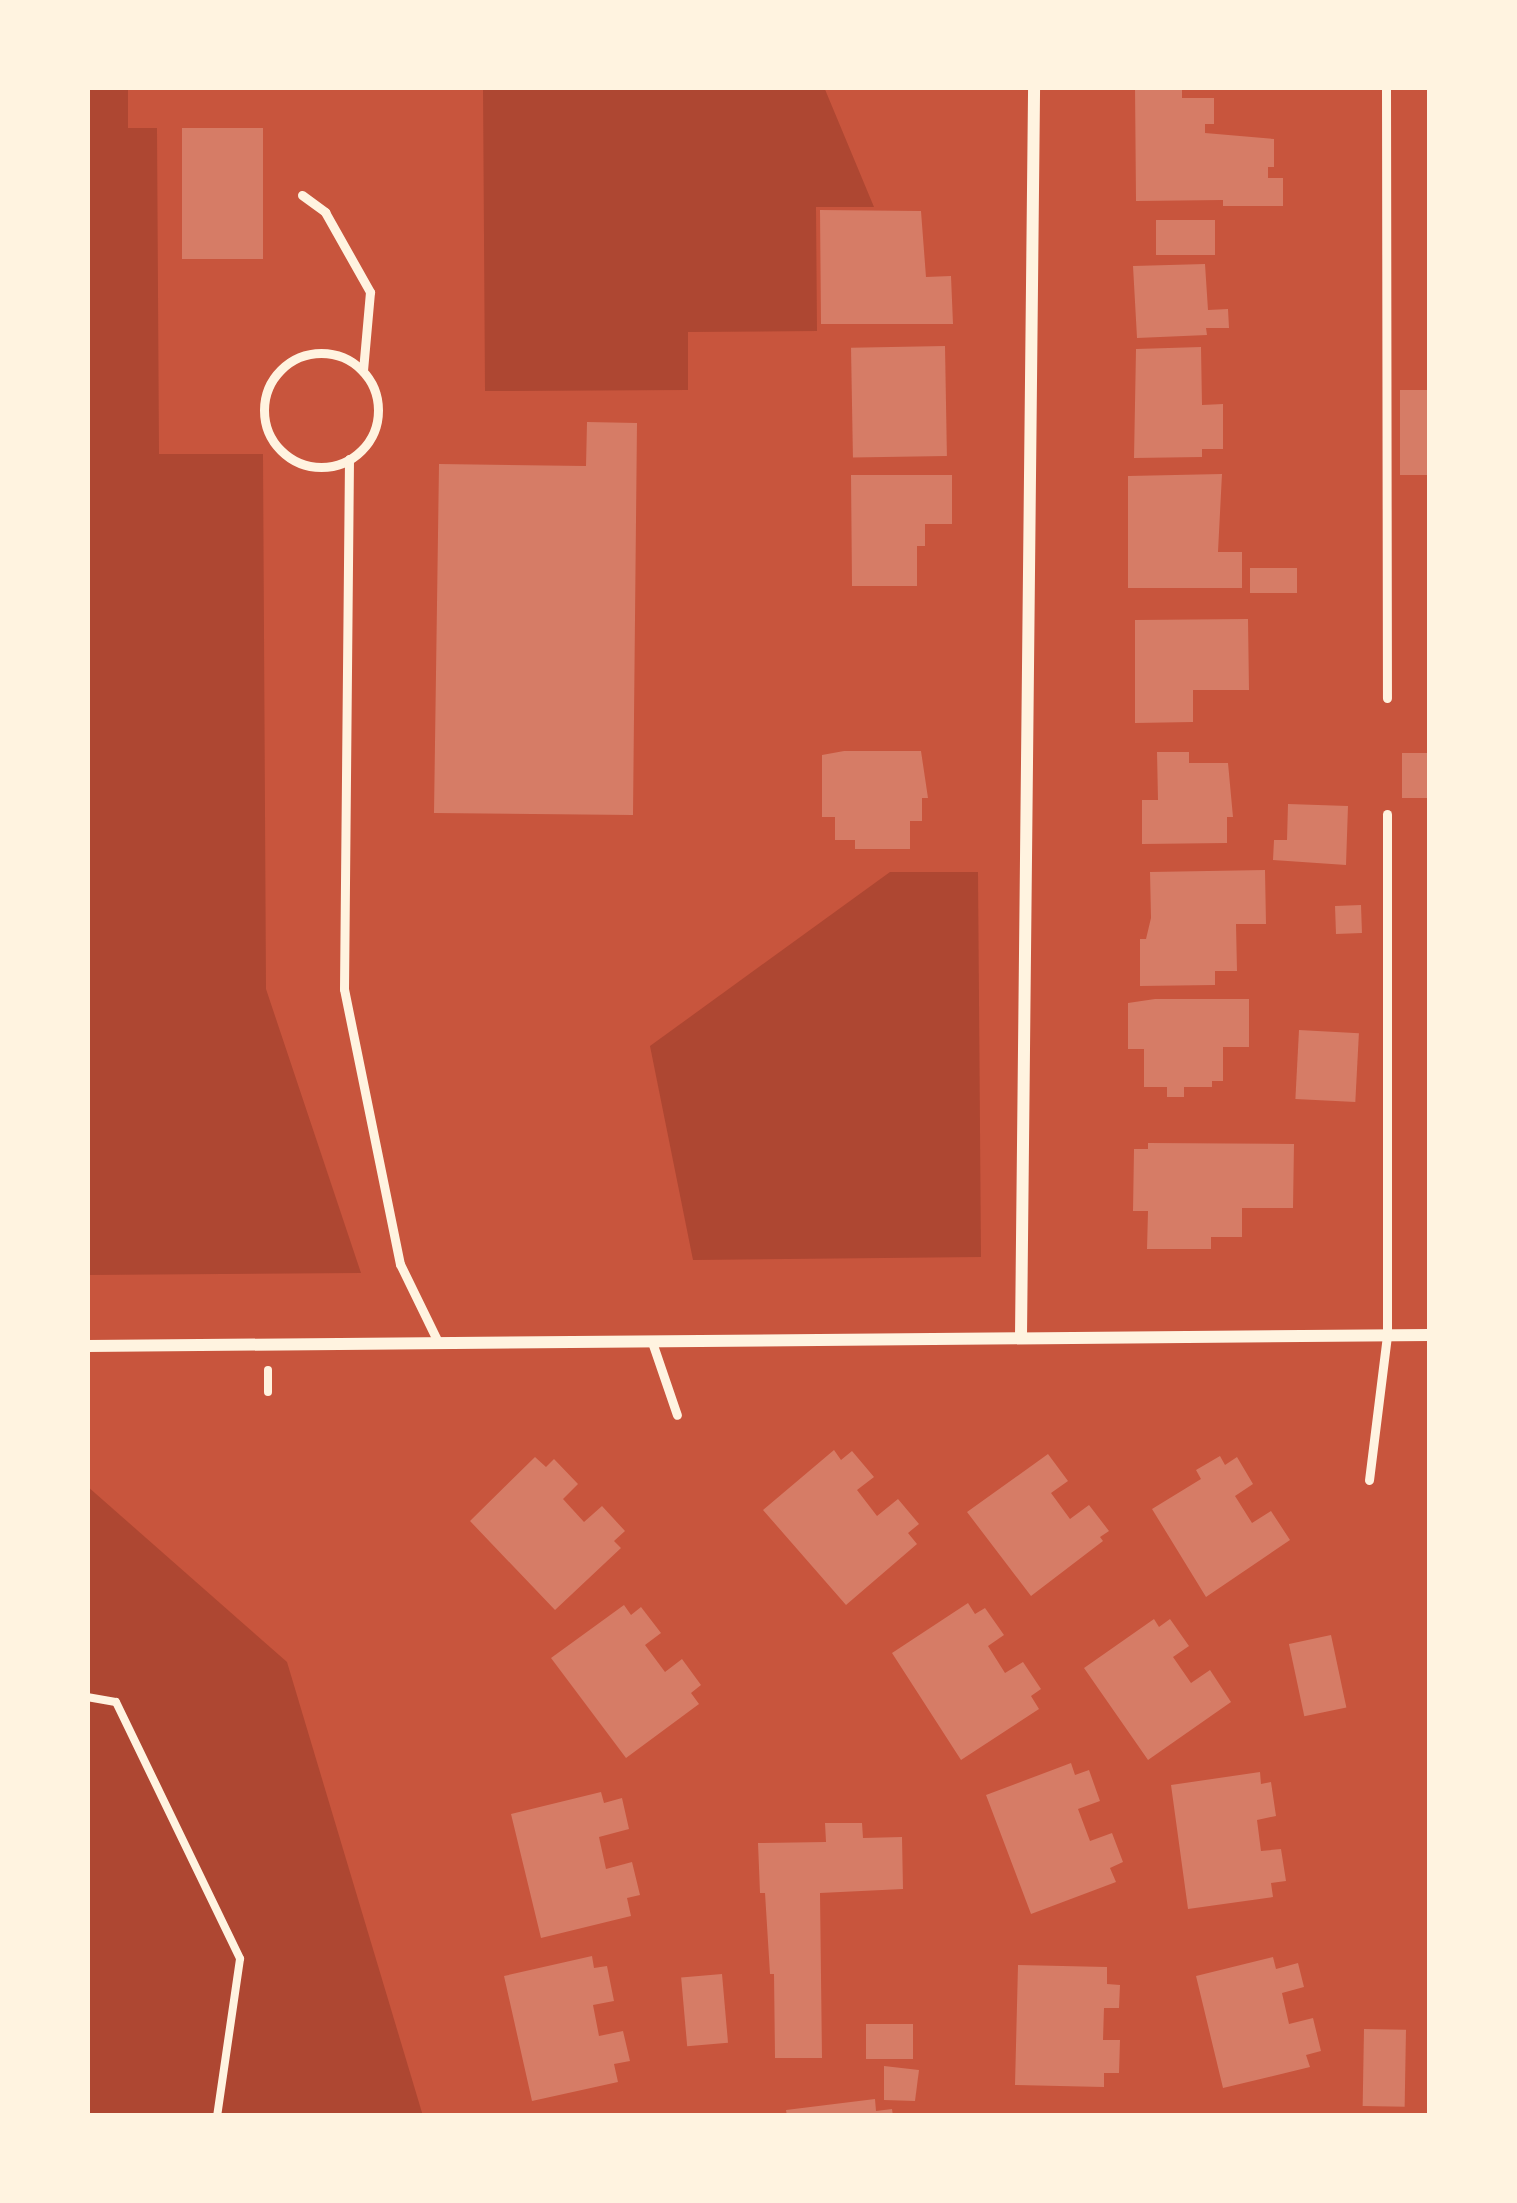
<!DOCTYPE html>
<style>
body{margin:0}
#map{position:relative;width:1517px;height:2203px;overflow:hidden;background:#c8553d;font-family:"Alegreya Sans",sans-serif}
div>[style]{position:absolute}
.green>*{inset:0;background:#ae4732}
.building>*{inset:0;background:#d67c66;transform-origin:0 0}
.path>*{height:8px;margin:-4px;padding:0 4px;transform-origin:4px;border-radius:4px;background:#fff3e0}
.service>*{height:9px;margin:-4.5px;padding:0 4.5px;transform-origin:4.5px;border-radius:4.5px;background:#fff3e0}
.service>.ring{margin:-4.5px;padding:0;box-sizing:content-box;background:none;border:9px solid #fff3e0;border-radius:50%}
.minor>*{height:12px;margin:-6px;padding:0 6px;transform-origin:6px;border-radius:6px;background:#fff3e0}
span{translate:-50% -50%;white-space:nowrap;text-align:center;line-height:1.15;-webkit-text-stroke:10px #fff3e0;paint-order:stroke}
.frame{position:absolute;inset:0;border:90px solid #fff3e0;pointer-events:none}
</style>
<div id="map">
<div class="green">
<div style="clip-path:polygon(87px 87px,128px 87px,128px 128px,157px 128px,159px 454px,263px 454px,266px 989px,361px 1273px,87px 1275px)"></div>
<div style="clip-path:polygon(483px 87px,824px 87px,874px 207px,816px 207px,817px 331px,688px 332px,688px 390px,485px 391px)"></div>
<div style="clip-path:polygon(890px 872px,978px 872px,981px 1257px,693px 1260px,650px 1046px)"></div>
<div style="clip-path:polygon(87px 1486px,287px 1662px,423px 2116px,87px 2116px)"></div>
</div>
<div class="building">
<div style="clip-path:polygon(1135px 87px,1182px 87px,1182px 98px,1214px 98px,1214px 124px,1205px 124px,1205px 133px,1274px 139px,1274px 167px,1268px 167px,1268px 178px,1283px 178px,1283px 206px,1223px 206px,1223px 200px,1136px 201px)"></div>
<div style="left:182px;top:128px;width:81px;height:131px"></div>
<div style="clip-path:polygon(820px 210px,921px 211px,926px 277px,951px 276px,953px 324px,821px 324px)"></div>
<div style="left:1156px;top:220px;width:59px;height:35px"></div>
<div style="clip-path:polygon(1205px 264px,1208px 310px,1228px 309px,1229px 328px,1206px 328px,1207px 335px,1137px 338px,1133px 266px)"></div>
<div style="left:945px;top:346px;width:110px;height:94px;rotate:89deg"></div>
<div style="clip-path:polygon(1201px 347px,1202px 405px,1223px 404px,1223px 449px,1202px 449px,1202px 457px,1134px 458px,1136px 349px)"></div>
<div style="left:1400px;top:390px;width:30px;height:85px"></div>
<div style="clip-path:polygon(587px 422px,637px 423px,633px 815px,434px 813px,439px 464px,586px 466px)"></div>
<div style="clip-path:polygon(1222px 474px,1218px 552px,1242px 552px,1242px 588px,1128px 588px,1128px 476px)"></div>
<div style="clip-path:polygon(851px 475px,952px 475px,952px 524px,925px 524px,925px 546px,917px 546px,917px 586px,852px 586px)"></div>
<div style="left:1297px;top:568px;width:25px;height:47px;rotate:90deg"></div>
<div style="clip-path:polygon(1248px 619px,1249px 690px,1193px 690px,1193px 722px,1135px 723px,1135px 620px)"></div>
<div style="clip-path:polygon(844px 751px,921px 751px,928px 798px,922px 798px,922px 821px,910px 821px,910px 849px,855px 849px,855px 840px,835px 840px,835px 817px,822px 817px,822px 755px)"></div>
<div style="clip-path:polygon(1157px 752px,1189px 752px,1189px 763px,1228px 763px,1233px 817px,1227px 817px,1227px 843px,1142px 844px,1142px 800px,1158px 800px)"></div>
<div style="left:1402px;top:753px;width:27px;height:45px"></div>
<div style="clip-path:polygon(1288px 804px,1348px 806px,1346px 865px,1273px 860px,1274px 840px,1287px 840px)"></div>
<div style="clip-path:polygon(1265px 870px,1266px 924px,1236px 924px,1237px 971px,1215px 971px,1215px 985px,1140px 986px,1140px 939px,1146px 939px,1151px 918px,1150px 872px)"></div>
<div style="left:1361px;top:905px;width:28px;height:26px;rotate:88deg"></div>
<div style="clip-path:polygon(1155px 999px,1249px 999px,1249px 1047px,1223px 1047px,1223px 1081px,1212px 1081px,1212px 1087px,1184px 1087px,1184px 1097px,1167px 1097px,1167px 1087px,1144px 1087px,1144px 1049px,1128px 1049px,1128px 1003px)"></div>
<div style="left:1299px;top:1030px;width:60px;height:69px;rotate:3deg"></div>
<div style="clip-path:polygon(1148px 1143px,1294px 1144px,1293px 1208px,1242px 1208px,1242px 1237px,1211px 1237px,1211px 1249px,1147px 1249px,1148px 1211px,1133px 1211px,1134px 1149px,1148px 1149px)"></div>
<div style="clip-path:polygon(834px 1450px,841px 1460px,852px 1451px,874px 1477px,857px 1490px,877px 1516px,898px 1499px,919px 1524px,908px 1533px,917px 1544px,846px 1605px,763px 1510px)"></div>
<div style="clip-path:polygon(1048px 1454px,1068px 1481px,1051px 1493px,1070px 1519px,1089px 1505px,1109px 1531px,1100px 1537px,1103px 1541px,1031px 1596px,967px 1512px)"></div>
<div style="clip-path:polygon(1220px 1456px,1225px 1465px,1237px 1457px,1253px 1484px,1235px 1496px,1252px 1523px,1271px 1511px,1290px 1540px,1206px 1597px,1152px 1509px,1201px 1479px,1196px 1470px)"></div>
<div style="clip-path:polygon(535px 1457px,546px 1467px,554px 1459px,578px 1484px,563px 1499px,584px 1522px,602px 1506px,625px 1531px,614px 1541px,621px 1548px,555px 1610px,470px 1521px)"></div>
<div style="clip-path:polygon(968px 1603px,975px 1614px,985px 1608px,1004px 1635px,988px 1646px,1005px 1673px,1023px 1662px,1041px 1689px,1031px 1696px,1039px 1709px,961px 1760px,892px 1653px)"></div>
<div style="clip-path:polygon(624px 1605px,631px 1615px,641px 1607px,661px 1633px,645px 1645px,665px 1672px,682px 1659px,701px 1685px,691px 1693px,699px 1704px,626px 1758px,551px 1658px)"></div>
<div style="clip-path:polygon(1154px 1619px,1159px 1627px,1170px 1619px,1189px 1646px,1173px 1657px,1191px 1683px,1210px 1670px,1231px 1702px,1148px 1760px,1084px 1668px)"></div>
<div style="left:1331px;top:1635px;width:74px;height:43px;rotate:78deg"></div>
<div style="clip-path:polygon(1071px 1763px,1075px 1775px,1089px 1770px,1100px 1801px,1078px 1809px,1090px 1841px,1112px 1833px,1123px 1862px,1110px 1868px,1116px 1882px,1031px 1914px,986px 1795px)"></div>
<div style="clip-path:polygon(1260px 1772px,1261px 1784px,1271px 1782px,1276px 1816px,1257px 1820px,1261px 1851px,1281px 1849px,1286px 1881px,1271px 1883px,1273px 1897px,1188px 1909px,1171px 1785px)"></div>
<div style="clip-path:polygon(601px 1792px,604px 1803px,622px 1798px,629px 1829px,599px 1837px,606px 1869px,632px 1862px,640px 1895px,627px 1898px,631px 1916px,541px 1938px,511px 1814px)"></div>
<div style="clip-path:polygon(825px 1823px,862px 1823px,863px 1838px,902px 1837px,903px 1889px,820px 1893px,822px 2058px,775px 2058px,774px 1974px,770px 1974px,765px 1893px,760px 1893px,758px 1843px,826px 1842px)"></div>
<div style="clip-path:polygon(592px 1956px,594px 1968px,607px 1966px,614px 2001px,593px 2005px,599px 2036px,623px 2031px,630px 2061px,614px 2064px,618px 2082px,532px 2101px,504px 1976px)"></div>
<div style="clip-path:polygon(1273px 1957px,1276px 1969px,1298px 1963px,1304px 1987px,1282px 1993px,1289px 2024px,1313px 2018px,1321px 2051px,1306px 2055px,1310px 2067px,1223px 2088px,1196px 1976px)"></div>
<div style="clip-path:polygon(1018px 1965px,1107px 1967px,1107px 1984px,1120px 1985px,1119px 2008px,1104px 2008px,1103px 2040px,1120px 2040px,1119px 2073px,1104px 2073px,1104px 2087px,1015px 2085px)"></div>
<div style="left:722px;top:1974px;width:69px;height:41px;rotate:85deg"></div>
<div style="left:866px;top:2024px;width:47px;height:35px"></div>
<div style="left:1364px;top:2029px;width:42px;height:77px;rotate:1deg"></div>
<div style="clip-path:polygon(884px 2066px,919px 2070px,915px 2101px,884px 2100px)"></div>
<div style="clip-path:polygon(875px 2099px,876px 2111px,892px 2109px,893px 2116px,787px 2116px,786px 2110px)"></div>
</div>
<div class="path">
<div style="left:268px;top:1392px;width:22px;rotate:-90deg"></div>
<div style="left:87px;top:1697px;width:29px;rotate:10deg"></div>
<div style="left:116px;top:1702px;width:285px;rotate:64.2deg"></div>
<div style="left:240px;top:1959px;width:159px;rotate:98.3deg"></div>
</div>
<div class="service">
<div style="left:1386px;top:87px;width:611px;rotate:89.91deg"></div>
<div style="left:302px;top:195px;width:29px;rotate:36deg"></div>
<div style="left:325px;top:212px;width:92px;rotate:60.6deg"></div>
<div style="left:370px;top:292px;width:78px;rotate:95.1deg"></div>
<div class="ring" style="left:264px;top:353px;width:105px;height:105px"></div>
<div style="left:349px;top:459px;width:530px;rotate:90.54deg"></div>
<div style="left:344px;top:989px;width:281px;rotate:78.5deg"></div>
<div style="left:400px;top:1264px;width:89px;rotate:64deg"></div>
<div style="left:652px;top:1342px;width:77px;rotate:71.1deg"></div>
<div style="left:1369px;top:1480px;width:146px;rotate:-82.9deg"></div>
<div style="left:1387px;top:1335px;width:521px;rotate:-90deg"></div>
</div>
<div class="minor">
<div style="left:1021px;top:1336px;width:1249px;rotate:-89.4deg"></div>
<div style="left:87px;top:1346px;width:1343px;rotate:-0.47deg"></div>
</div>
<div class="frame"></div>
</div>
